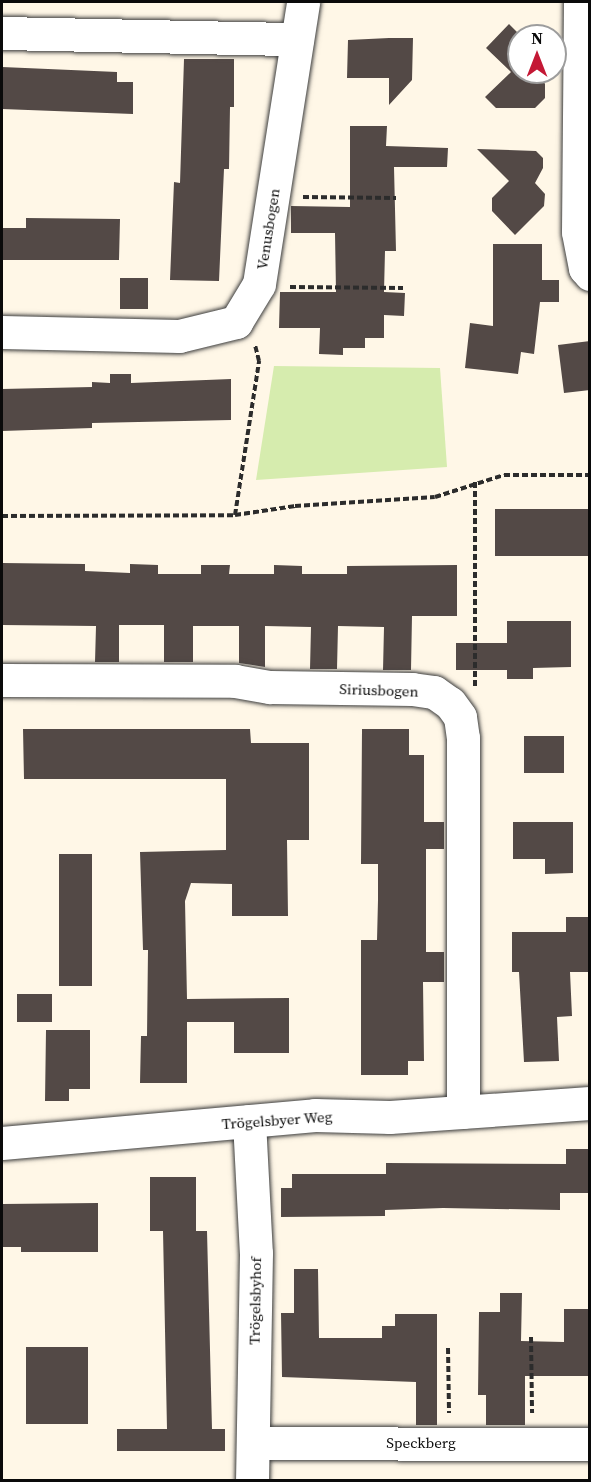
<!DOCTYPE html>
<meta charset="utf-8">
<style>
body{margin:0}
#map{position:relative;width:591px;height:1482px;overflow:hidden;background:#fff7e7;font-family:"Source Serif 4",serif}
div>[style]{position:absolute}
.green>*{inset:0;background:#d6ecae}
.building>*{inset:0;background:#534946;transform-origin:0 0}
.path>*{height:4px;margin-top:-2px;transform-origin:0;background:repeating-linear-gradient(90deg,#2c2c2c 0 6px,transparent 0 9px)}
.roads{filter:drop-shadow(0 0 2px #3d3d3d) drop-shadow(0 0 2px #3d3d3d)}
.minor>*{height:33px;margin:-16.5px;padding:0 16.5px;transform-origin:16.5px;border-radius:16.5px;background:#fff}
span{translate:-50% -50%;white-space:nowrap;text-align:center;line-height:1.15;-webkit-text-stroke:6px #fff;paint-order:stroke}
.street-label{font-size:15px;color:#0a0a0a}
.frame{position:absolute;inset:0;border:3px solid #0a0a0a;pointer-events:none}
.north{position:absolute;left:507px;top:24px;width:60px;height:60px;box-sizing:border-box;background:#fff;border:2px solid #9d9d9d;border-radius:50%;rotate:0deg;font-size:16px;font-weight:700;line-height:24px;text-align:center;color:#0a0a0a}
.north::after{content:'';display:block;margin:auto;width:21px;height:27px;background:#c41835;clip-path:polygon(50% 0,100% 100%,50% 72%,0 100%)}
</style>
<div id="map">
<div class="green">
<div style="clip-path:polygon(274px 366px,440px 368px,447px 467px,256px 480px)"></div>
</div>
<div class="building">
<div style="clip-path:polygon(509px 24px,521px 36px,519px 72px,538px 72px,545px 84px,545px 98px,535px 108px,496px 108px,485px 97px,511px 72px,486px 48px)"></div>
<div style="clip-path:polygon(389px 38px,413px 38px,412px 80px,389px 105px,389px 78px,347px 78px,348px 40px)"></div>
<div style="clip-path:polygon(184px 59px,234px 59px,234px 107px,230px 107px,229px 169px,224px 169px,219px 281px,170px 280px,174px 182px,180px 183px)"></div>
<div style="clip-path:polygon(2px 67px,117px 72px,117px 82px,133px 82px,133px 114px,2px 109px)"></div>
<div style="clip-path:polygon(350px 126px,387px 126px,386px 146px,448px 148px,447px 167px,394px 167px,396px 251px,385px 251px,384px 292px,405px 293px,404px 316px,384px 315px,384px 338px,365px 338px,365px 348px,343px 348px,343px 355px,319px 354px,320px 328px,279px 328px,280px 292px,336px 292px,335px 233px,291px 233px,291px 206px,350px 207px)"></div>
<div style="clip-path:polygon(477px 149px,536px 151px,543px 158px,543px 168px,535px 183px,545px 194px,544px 206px,515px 235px,492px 211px,492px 198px,509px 181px)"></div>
<div style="clip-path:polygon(26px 218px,120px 219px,119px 260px,2px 260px,2px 228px,26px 228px)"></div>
<div style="clip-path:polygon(493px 244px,542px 244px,542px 280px,559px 280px,559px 302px,540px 302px,534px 354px,521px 352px,518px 374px,465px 368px,470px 323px,493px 326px)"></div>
<div style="left:120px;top:278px;width:28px;height:31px"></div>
<div style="clip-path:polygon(590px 341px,590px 390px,564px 393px,558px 345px)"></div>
<div style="clip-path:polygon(110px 374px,131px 374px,131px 383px,231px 379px,231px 420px,92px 423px,92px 428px,2px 431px,2px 389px,92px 387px,92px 382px,110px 383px)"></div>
<div style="left:495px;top:509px;width:95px;height:47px"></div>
<div style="clip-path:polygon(2px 563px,85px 564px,85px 571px,130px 573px,130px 564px,158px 565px,158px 574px,201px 574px,201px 565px,230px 565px,229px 574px,274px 574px,274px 565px,302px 566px,302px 574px,347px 574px,347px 566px,457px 565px,457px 616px,412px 616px,411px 670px,383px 670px,384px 627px,338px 626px,337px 669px,310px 669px,311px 627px,265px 626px,265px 667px,239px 663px,239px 626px,193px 626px,193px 662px,164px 662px,164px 625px,119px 625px,119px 662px,95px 662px,96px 626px,2px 625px)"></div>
<div style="clip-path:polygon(507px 621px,571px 621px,571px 667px,533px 668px,533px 679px,507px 679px,507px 670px,456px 670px,456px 643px,507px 643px)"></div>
<div style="clip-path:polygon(23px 729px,250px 729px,251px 743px,309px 743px,309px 840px,287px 840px,288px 916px,232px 916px,232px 884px,191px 883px,185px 901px,187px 999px,289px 998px,289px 1053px,234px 1053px,234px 1022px,187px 1022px,187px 1083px,140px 1083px,141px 1036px,147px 1036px,148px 950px,143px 950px,140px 852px,226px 850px,226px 779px,24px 779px)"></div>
<div style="clip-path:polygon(362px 729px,409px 729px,409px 755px,424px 755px,424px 822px,444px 822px,444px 849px,426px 849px,426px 952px,444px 952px,444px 982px,423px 982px,424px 1061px,408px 1061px,408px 1075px,361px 1075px,361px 940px,377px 940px,378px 900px,378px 864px,361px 864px)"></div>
<div style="left:524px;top:736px;width:40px;height:37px"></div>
<div style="clip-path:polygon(513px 822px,573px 822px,573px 873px,545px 874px,545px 859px,513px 859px)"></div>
<div style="left:59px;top:854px;width:33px;height:132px"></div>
<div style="clip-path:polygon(566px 917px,590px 917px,588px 972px,570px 972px,572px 1016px,557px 1017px,559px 1061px,524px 1062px,519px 972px,512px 972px,512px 932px,566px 932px)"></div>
<div style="left:17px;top:994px;width:35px;height:28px"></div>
<div style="clip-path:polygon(46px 1030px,90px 1030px,90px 1089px,69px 1089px,69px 1101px,45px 1101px)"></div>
<div style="clip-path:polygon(566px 1149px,590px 1149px,590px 1193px,560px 1193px,560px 1210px,443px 1208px,385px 1210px,385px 1216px,281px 1217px,281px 1188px,292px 1188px,292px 1174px,386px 1174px,386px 1163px,566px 1164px)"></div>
<div style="clip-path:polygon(150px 1177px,196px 1177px,196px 1231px,207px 1231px,212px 1429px,225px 1429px,225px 1451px,117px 1451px,117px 1429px,167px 1429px,163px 1231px,150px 1231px)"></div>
<div style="clip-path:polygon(98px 1203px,98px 1252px,21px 1252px,21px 1247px,2px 1247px,2px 1204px)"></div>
<div style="clip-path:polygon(294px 1269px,318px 1269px,319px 1338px,382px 1338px,382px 1326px,395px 1326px,395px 1314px,437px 1314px,437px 1425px,416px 1425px,416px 1382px,282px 1377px,281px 1313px,294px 1313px)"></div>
<div style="clip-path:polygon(500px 1293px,522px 1293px,521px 1341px,564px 1342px,564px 1309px,590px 1309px,590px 1376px,525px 1376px,525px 1425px,486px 1425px,486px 1395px,478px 1395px,479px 1312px,500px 1312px)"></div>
<div style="left:26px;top:1347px;width:62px;height:77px"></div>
</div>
<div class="path">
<div style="left:303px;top:197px;width:93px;rotate:0.6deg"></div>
<div style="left:290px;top:287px;width:113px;rotate:0.5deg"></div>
<div style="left:235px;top:515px;width:156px;rotate:-81.1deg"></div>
<div style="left:259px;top:361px;width:16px;rotate:-104deg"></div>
<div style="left:2px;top:516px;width:233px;rotate:-0.2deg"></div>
<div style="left:235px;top:515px;width:61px;rotate:-8.5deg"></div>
<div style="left:295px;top:506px;width:140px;rotate:-3.7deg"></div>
<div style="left:435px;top:497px;width:72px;rotate:-17.7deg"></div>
<div style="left:504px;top:475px;width:86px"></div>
<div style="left:475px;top:686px;width:205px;rotate:-90deg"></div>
<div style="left:531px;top:1337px;width:76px;rotate:89.2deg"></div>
<div style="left:448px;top:1348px;width:65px;rotate:89.1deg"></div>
</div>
<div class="roads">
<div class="minor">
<div style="left:580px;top:2px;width:230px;rotate:90.5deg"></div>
<div style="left:578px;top:232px;width:37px;rotate:79deg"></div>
<div style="left:585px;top:268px;width:8px;rotate:50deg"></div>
<div style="left:2px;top:33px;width:295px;rotate:1.2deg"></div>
<div style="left:2px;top:332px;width:177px;rotate:1.3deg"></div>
<div style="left:179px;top:336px;width:59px;rotate:-13.8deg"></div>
<div style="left:236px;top:322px;width:44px;rotate:-58.8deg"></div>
<div style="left:259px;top:284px;width:285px;rotate:-81.1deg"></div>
<div style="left:2px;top:680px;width:233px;rotate:0.2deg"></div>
<div style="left:235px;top:681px;width:36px;rotate:10deg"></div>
<div style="left:270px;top:687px;width:142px;rotate:0.8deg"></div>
<div style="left:412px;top:689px;width:22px;rotate:8deg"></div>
<div style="left:434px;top:692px;width:19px;rotate:35deg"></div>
<div style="left:450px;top:703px;width:17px;rotate:54deg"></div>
<div style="left:460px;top:717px;width:21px;rotate:82deg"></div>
<div style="left:463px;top:738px;width:374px;rotate:90deg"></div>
<div style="left:249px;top:1121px;width:132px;rotate:87deg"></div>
<div style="left:256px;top:1253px;width:227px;rotate:91deg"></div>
<div style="left:2px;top:1143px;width:314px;rotate:-5.1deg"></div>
<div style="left:315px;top:1115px;width:75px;rotate:1.5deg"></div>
<div style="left:390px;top:1117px;width:200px;rotate:-4deg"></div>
<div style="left:253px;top:1443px;width:337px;rotate:0.2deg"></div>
</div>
</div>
<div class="street-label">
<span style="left:268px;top:229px;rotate:-81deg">Venusbogen</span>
<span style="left:379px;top:690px;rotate:2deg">Siriusbogen</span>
<span style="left:277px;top:1120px;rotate:-4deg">Trögelsbyer Weg</span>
<span style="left:255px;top:1301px;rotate:-89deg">Trögelsbyhof</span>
<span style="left:421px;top:1443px">Speckberg</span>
</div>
<div class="frame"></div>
<div class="north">N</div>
</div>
